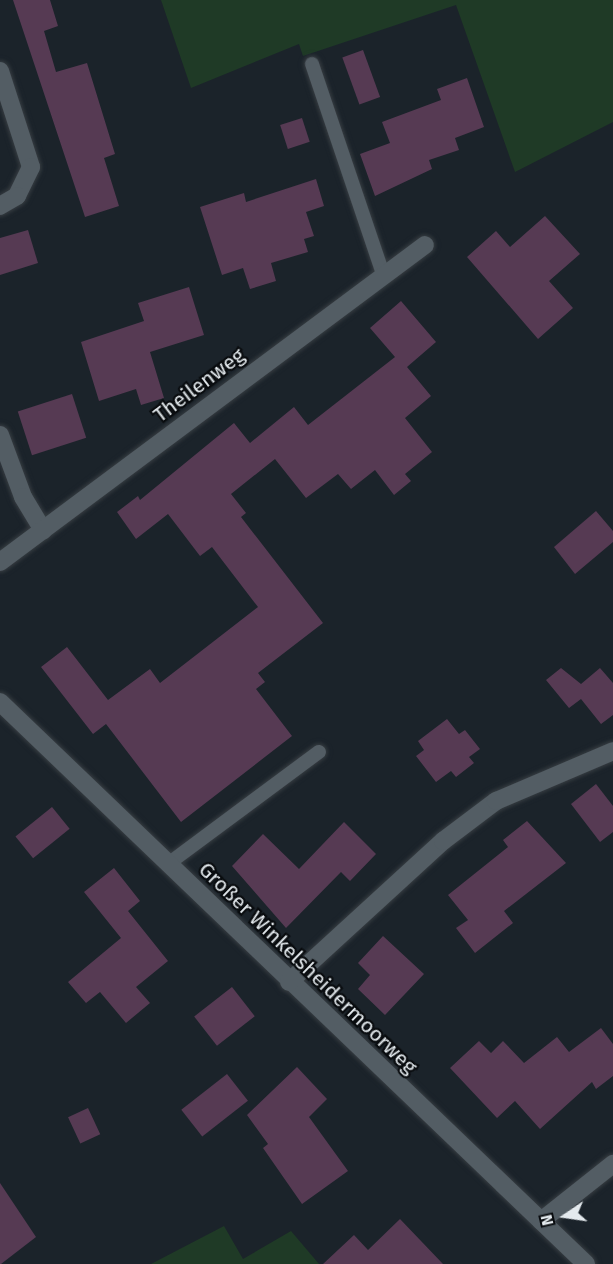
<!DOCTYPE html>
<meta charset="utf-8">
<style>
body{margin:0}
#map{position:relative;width:613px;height:1264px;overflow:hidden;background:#1b232a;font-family:"Fira Sans",sans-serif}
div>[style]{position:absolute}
.green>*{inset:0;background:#1f3a26}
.building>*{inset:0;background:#563a53;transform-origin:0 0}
.roads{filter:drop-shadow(0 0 2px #373d42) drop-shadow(0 0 2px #373d42)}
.lane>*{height:14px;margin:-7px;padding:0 7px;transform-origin:7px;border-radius:7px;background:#535d64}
.street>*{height:18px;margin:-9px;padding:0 9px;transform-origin:9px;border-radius:9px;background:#535d64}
span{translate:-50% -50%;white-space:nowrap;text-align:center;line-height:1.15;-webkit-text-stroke:4.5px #090c0f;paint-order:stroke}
.street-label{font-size:21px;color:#e4eaee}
.north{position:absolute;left:535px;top:1186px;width:60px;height:60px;-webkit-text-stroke:4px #090c0f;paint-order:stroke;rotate:257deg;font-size:16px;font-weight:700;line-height:24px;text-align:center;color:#e4eaee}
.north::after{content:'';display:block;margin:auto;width:21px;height:27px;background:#e4eaee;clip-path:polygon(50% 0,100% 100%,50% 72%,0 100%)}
</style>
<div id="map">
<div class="green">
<div style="clip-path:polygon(161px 0,613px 0,613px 122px,515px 172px,456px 5px,303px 56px,299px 44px,191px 88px)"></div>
<div style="clip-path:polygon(224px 1226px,243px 1259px,291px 1231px,319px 1264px,151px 1264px)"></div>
</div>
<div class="building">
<div style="clip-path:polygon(13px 0,50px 0,58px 26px,44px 31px,56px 72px,87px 63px,115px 154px,104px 158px,119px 206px,85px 217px)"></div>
<div style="left:363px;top:50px;width:50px;height:22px;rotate:70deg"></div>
<div style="clip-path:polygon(467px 78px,484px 127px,455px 138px,459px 150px,429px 160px,432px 169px,375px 196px,360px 154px,390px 143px,382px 122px,441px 100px,437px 89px)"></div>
<div style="left:302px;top:118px;width:25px;height:23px;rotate:72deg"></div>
<div style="clip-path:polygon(316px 179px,324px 206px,306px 212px,314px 236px,304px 239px,308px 252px,271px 263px,276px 281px,250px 289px,243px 268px,222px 275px,200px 207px,244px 193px,246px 202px)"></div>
<div style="clip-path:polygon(545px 216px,580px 254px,549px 281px,573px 308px,538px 339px,467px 257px,496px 231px,510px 247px)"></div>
<div style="clip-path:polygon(28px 230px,38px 263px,0 275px,0 238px)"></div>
<div style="clip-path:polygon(189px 287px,204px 335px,150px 352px,164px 398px,141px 405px,136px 389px,99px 401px,81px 342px,144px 321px,138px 303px)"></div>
<div style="clip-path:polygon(401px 301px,436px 342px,407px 367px,431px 396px,405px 418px,432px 452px,405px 474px,411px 481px,394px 495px,375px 470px,351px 489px,338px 474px,306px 498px,275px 459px,231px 494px,246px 513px,241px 517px,323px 623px,258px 673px,265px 682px,256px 689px,292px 736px,181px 822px,106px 724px,93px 734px,41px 667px,67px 647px,108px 700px,150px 669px,160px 683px,258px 607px,212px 547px,200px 556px,168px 514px,136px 539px,117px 512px,138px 496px,140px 500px,234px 423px,250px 443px,294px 407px,308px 425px,395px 357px,370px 328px)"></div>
<div style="left:72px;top:394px;width:46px;height:57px;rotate:72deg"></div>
<div style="clip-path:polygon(596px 511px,613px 531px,613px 542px,575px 574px,554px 547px)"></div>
<div style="clip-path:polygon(561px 668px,581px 684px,600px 668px,613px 683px,613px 715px,601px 724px,581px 699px,569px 708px,546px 680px)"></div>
<div style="clip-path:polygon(447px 719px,459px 734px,465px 730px,480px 749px,469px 757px,474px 763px,456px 777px,451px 771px,436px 782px,416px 756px,424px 750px,418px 741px)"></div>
<div style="clip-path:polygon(596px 784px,613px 806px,613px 832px,600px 842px,571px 804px)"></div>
<div style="left:52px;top:807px;width:28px;height:47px;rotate:51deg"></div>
<div style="clip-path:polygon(527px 821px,566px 863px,504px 911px,513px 923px,475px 953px,456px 928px,468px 920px,448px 895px,508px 847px,503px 840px)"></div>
<div style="clip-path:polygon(344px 822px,376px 854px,350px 881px,341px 872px,286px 928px,232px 866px,263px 834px,299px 869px)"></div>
<div style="clip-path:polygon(114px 868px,140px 901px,128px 911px,168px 961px,136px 987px,150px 1003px,126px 1023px,100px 992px,86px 1003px,68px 982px,121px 938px,84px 892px)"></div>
<div style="clip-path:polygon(383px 936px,424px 974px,385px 1015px,358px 989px,370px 975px,358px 963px)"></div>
<div style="left:232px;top:987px;width:37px;height:48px;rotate:52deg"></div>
<div style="clip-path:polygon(601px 1028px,613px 1044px,613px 1076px,596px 1089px,592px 1082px,540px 1129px,515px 1101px,497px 1118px,450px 1068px,479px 1041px,491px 1053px,503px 1041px,524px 1063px,557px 1037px,569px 1052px)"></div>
<div style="clip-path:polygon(297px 1067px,327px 1099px,309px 1117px,348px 1171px,302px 1204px,263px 1148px,268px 1144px,247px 1115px)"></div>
<div style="left:227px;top:1074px;width:34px;height:58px;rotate:52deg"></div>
<div style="left:88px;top:1108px;width:29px;height:22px;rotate:65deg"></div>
<div style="clip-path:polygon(0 1183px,36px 1237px,1px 1264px,0 1264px)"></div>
<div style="clip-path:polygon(400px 1219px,443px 1264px,323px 1264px,354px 1235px,368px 1250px)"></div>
</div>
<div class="roads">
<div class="lane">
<div style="left:312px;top:64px;width:222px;rotate:71.3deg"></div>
<div style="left:168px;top:864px;width:188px;rotate:-36.6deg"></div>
</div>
<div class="street">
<div style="left:0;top:71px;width:101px;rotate:72.1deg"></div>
<div style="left:31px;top:167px;width:32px;rotate:116deg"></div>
<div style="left:17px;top:196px;width:20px;rotate:150deg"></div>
<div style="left:0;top:435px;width:66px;rotate:69.6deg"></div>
<div style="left:23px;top:497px;width:39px;rotate:59deg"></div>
<div style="left:0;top:562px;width:530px;rotate:-36.72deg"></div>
<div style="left:0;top:702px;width:812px;rotate:43.8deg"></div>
<div style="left:289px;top:982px;width:209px;rotate:-42.5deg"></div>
<div style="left:443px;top:841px;width:66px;rotate:-37deg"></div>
<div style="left:496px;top:801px;width:127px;rotate:-23.1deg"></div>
<div style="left:541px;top:1221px;width:92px;rotate:-38.4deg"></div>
</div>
</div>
<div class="street-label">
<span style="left:199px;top:385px;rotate:-37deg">Theilenweg</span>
<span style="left:308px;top:968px;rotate:44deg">Großer Winkelsheidermoorweg</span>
</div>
<div class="north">N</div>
</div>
